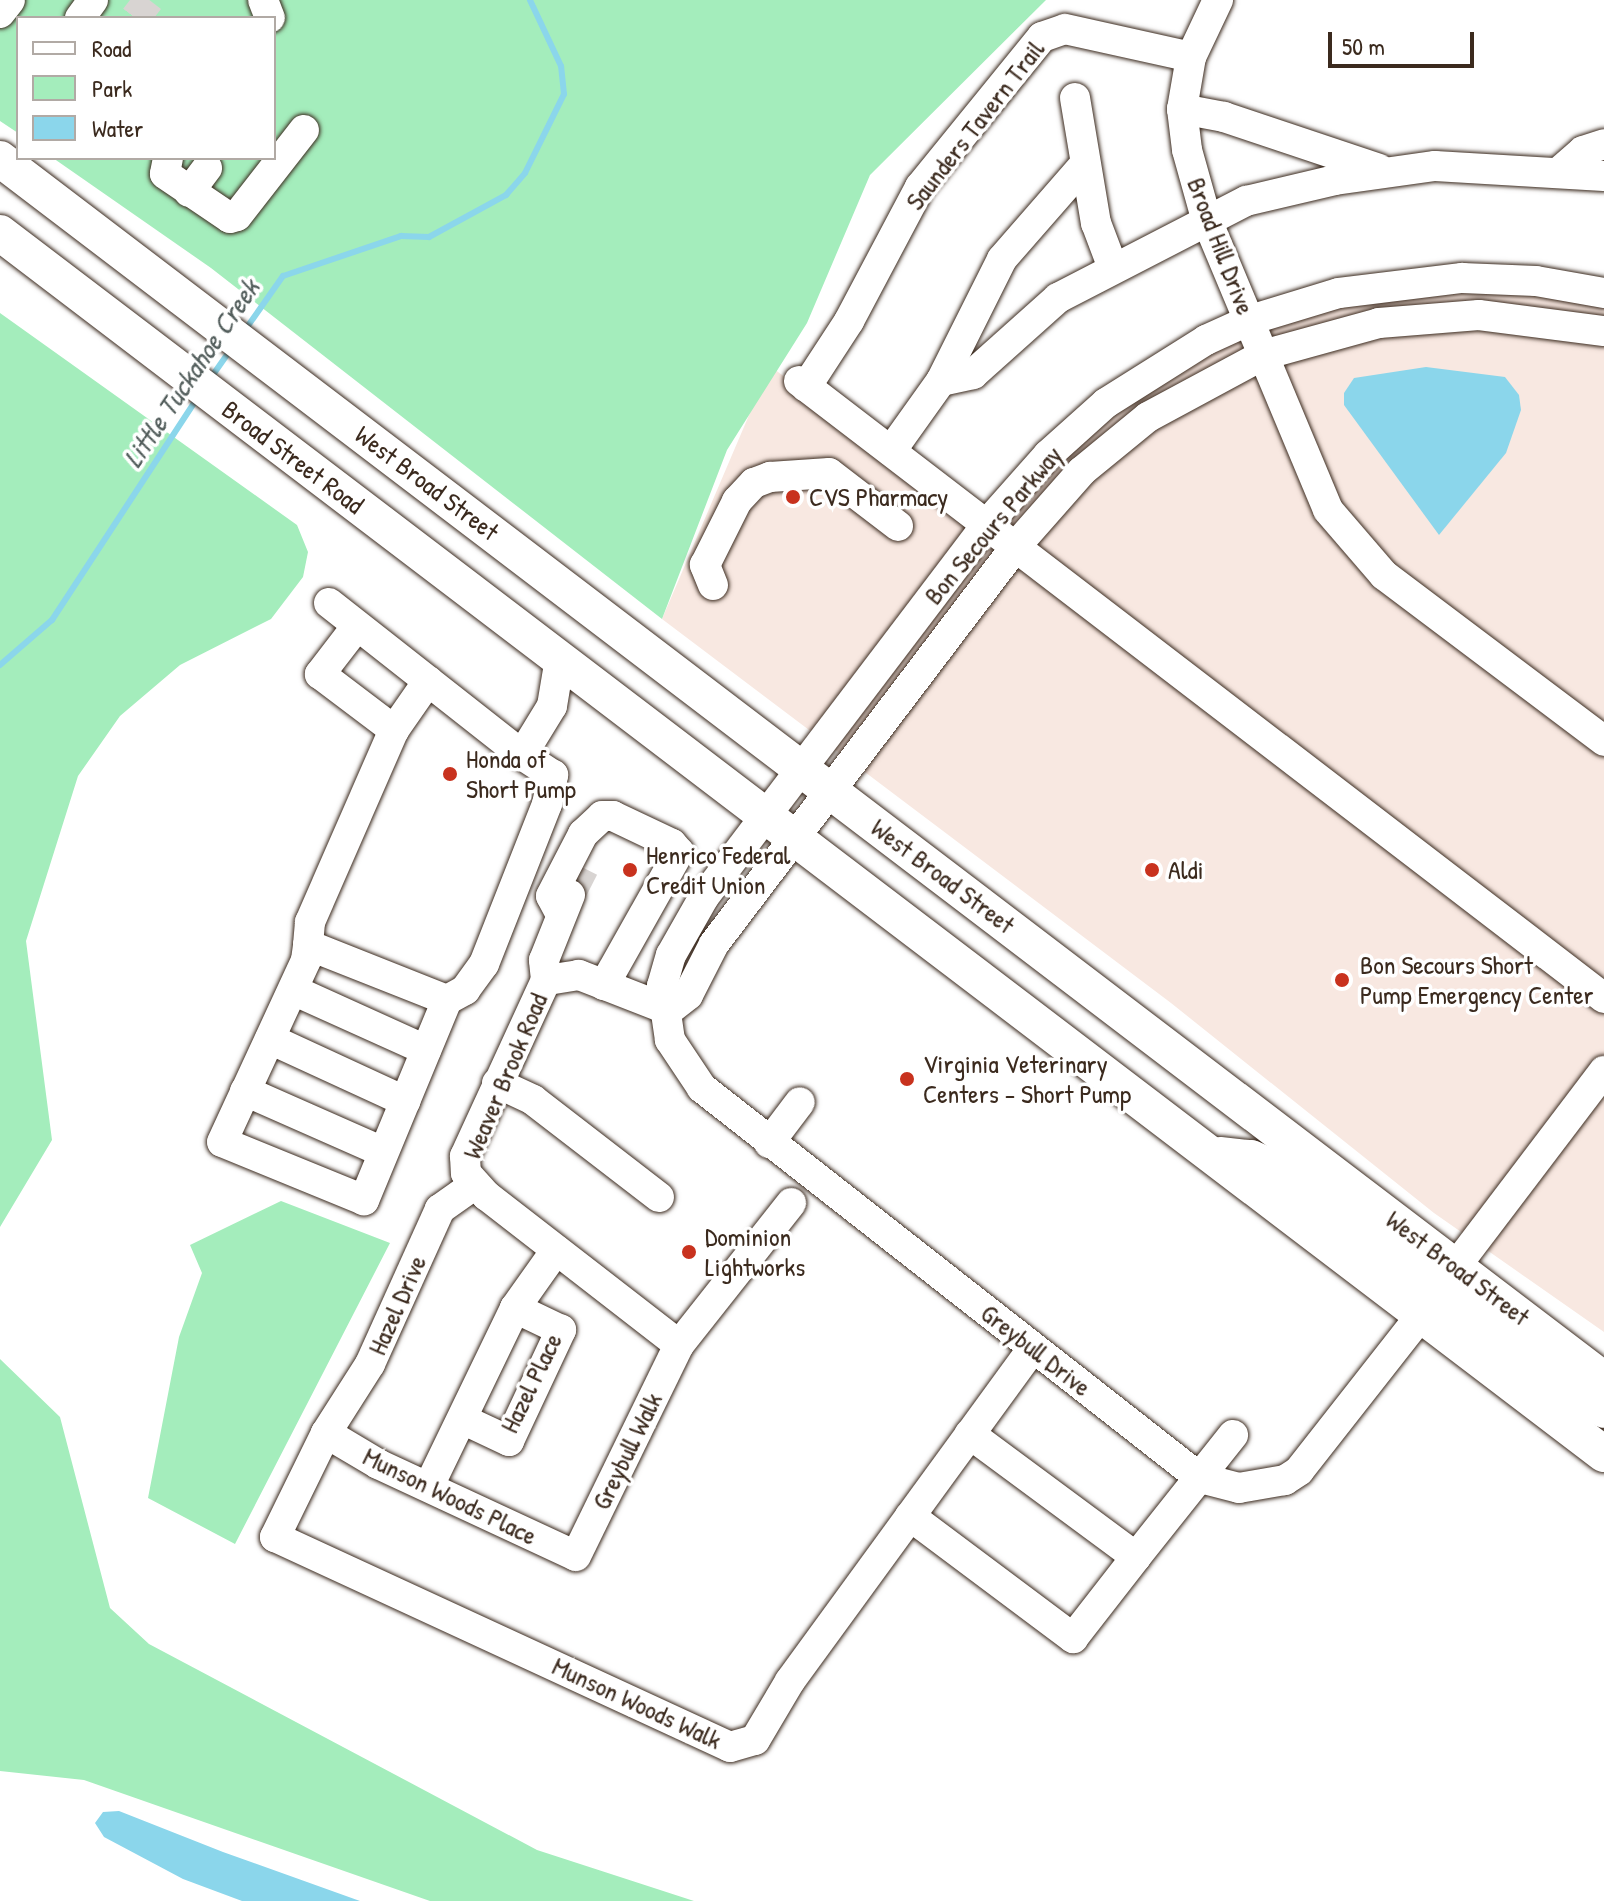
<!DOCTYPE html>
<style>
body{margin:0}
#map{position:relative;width:1604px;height:1901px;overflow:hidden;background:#fff;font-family:"Patrick Hand",sans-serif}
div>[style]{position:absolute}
.built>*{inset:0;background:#f8e8e1}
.green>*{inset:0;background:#a4edbc}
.water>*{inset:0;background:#8bd6eb}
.stream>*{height:6px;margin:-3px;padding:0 3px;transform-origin:3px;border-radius:3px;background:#8bd6eb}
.minor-tunnel>*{height:30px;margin-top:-15px;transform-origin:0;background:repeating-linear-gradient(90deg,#d8d4d2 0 30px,transparent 0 45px)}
.roads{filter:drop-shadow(0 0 2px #3b2a1e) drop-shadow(0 0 2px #3b2a1e)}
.minor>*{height:30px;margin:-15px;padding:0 15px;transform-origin:15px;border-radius:15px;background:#fff}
.major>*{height:36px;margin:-18px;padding:0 18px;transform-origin:18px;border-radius:18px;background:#fff}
.dots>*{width:22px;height:22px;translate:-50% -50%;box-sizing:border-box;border:4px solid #fff;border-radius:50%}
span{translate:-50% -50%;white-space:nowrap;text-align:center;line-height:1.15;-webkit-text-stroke:7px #fff;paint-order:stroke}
.street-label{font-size:26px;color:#3b2a1e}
.poi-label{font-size:26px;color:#3b2a1e}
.left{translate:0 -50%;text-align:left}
.water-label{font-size:28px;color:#535e5c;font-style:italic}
.legend{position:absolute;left:16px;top:16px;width:260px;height:144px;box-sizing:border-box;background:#fff;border:2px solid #b1aaa5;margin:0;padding:10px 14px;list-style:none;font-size:24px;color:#3b2a1e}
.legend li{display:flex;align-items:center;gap:16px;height:40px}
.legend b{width:40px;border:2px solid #b1aaa5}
.scale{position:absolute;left:1328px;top:32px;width:146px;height:36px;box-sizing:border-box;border:4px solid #3b2a1e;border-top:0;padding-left:10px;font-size:24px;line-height:28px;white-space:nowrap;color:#3b2a1e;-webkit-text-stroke:6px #fff;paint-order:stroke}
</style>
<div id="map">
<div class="built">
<div style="clip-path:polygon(1400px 284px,1604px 294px,1604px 1332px,1434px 1213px,1171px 1003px,662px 619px,770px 366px,985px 526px,1174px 359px)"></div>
</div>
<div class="green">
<div style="clip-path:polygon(0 0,1046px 0,870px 175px,807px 323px,727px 450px,662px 619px,211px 268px,53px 158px,274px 158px,274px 18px,18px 18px,18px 133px,0 121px)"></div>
<div style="clip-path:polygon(0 313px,297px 525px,308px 552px,303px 577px,271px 619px,180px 665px,120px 716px,78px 776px,26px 941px,52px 1140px,0 1227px)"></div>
<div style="clip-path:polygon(281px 1201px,390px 1243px,235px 1544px,148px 1498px,179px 1337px,202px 1273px,190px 1245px)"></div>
<div style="clip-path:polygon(0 1359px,60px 1417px,110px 1608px,149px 1644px,537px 1850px,694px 1901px,430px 1901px,84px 1780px,0 1771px)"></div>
</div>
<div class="water">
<div style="clip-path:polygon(1426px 367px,1505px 377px,1519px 395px,1521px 410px,1506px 453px,1439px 535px,1344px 405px,1344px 393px,1354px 378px)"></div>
<div style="clip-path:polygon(119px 1811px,223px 1852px,360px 1901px,242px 1901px,183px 1879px,104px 1837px,95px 1823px,103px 1812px)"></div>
</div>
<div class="stream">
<div style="left:245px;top:330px;width:66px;rotate:-54.9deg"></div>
<div style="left:283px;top:276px;width:125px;rotate:-18.7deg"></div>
<div style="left:401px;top:236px;width:28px;rotate:2deg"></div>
<div style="left:429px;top:237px;width:88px;rotate:-28.6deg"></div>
<div style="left:506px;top:195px;width:29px;rotate:-49deg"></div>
<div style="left:525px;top:173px;width:88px;rotate:-63.7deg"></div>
<div style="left:564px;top:94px;width:28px;rotate:-96deg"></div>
<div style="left:561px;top:66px;width:73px;rotate:-115.2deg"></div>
<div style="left:210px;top:379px;width:37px;rotate:-55deg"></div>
<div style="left:0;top:665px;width:69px;rotate:-40.9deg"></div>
<div style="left:52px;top:620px;width:265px;rotate:-56.8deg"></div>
</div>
<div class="minor-tunnel">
<div style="left:135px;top:18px;width:23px;rotate:-52deg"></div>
<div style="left:571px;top:893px;width:28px;rotate:-63deg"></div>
</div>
<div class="roads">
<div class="minor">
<div style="left:263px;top:0;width:19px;rotate:69deg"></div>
<div style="left:1218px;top:0;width:63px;rotate:115.3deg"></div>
<div style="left:1191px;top:57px;width:53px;rotate:99.8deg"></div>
<div style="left:1182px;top:109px;width:41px;rotate:83deg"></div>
<div style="left:1187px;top:150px;width:71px;rotate:74.4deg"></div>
<div style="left:1206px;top:218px;width:316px;rotate:67.3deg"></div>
<div style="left:1328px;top:510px;width:86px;rotate:49.3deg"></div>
<div style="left:1384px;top:575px;width:276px;rotate:37deg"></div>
<div style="left:0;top:13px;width:16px;rotate:-52deg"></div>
<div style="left:80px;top:18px;width:22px;rotate:-54deg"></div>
<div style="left:1075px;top:98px;width:127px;rotate:80.5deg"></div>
<div style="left:1096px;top:223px;width:48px;rotate:69.3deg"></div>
<div style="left:1182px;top:109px;width:43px;rotate:10.8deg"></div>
<div style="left:1224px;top:117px;width:163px;rotate:18.5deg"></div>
<div style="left:168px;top:158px;width:16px;rotate:101deg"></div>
<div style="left:165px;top:174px;width:78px;rotate:34.1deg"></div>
<div style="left:230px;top:218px;width:7px;rotate:-16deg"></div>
<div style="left:237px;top:216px;width:109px;rotate:-52.1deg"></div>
<div style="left:1560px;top:171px;width:30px;rotate:-41deg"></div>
<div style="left:1583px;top:151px;width:22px;rotate:-18deg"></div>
<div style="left:189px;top:192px;width:30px;rotate:-53deg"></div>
<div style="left:799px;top:381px;width:1014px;rotate:37.47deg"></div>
<div style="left:941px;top:381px;width:33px;rotate:-12deg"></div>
<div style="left:973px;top:374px;width:114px;rotate:-41.8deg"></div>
<div style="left:1058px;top:298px;width:212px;rotate:-27.3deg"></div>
<div style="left:1246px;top:201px;width:91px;rotate:-13.3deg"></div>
<div style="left:1335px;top:180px;width:101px;rotate:-8deg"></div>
<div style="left:1435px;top:166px;width:169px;rotate:3.4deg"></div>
<div style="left:806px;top:387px;width:79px;rotate:-56.9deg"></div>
<div style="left:849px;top:321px;width:152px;rotate:-62.1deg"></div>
<div style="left:920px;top:187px;width:193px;rotate:-50.9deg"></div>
<div style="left:1042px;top:37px;width:24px;rotate:-19deg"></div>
<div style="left:1065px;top:29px;width:129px;rotate:12.5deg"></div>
<div style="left:891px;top:451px;width:86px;rotate:-54.5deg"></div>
<div style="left:941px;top:381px;width:136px;rotate:-63.4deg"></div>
<div style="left:1002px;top:259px;width:126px;rotate:-48.9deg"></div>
<div style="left:713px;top:585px;width:22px;rotate:-112deg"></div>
<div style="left:705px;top:565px;width:72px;rotate:-63.4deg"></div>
<div style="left:737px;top:501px;width:25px;rotate:-47deg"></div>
<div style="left:754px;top:483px;width:17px;rotate:-21deg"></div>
<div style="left:770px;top:477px;width:59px;rotate:-3.9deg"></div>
<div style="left:829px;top:473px;width:87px;rotate:37.5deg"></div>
<div style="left:329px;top:603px;width:246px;rotate:38.2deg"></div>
<div style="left:522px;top:755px;width:57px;rotate:-58.5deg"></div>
<div style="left:552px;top:706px;width:49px;rotate:-80.5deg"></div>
<div style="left:357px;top:626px;width:61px;rotate:127.6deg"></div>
<div style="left:320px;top:674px;width:93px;rotate:37.1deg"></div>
<div style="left:394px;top:730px;width:60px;rotate:-55.2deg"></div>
<div style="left:560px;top:913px;width:19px;rotate:-118deg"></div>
<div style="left:551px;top:896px;width:70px;rotate:-62.7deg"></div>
<div style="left:583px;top:834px;width:26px;rotate:-43deg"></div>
<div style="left:602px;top:816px;width:11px"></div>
<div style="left:613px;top:816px;width:65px;rotate:25.4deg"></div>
<div style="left:672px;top:844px;width:11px;rotate:49deg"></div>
<div style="left:679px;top:852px;width:153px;rotate:119.4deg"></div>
<div style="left:308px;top:945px;width:149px;rotate:21.6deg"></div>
<div style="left:447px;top:1000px;width:217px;rotate:112.5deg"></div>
<div style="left:364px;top:1200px;width:153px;rotate:-157.8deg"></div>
<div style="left:222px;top:1142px;width:200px;rotate:-65.2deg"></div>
<div style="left:306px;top:960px;width:15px;rotate:-82deg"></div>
<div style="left:308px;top:945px;width:23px;rotate:-85deg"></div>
<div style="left:310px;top:922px;width:210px;rotate:-66.4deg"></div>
<div style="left:546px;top:980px;width:20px;rotate:-96deg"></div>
<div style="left:544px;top:960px;width:70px;rotate:-68.2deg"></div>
<div style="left:293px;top:990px;width:146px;rotate:24.3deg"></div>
<div style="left:447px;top:1000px;width:21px;rotate:-29deg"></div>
<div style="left:465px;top:990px;width:32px;rotate:-54deg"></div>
<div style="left:484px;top:964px;width:172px;rotate:-68.5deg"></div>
<div style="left:547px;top:804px;width:30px;rotate:-78deg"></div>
<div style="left:553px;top:775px;width:37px;rotate:-147deg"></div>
<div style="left:669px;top:1010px;width:24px;rotate:-38deg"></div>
<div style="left:688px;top:995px;width:57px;rotate:-63deg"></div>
<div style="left:714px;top:944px;width:498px;rotate:-52.8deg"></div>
<div style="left:1015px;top:547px;width:101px;rotate:-48.6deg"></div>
<div style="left:1082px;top:471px;width:85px;rotate:-39.3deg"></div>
<div style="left:1148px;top:417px;width:131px;rotate:-28.3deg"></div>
<div style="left:1263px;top:355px;width:120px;rotate:-15.4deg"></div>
<div style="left:1379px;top:323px;width:100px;rotate:-4.6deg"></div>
<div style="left:1479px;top:315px;width:126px;rotate:7.3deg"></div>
<div style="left:669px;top:1010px;width:97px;rotate:-158.7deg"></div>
<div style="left:579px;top:975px;width:33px;rotate:171deg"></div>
<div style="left:546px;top:980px;width:194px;rotate:114.7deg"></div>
<div style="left:465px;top:1156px;width:17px;rotate:87deg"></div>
<div style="left:466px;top:1173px;width:31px;rotate:48deg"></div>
<div style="left:487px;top:1196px;width:243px;rotate:37.8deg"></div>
<div style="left:270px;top:1039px;width:149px;rotate:24.7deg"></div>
<div style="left:497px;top:1083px;width:40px;rotate:25deg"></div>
<div style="left:533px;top:1100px;width:159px;rotate:37.6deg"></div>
<div style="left:245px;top:1091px;width:151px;rotate:23.8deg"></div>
<div style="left:769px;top:1143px;width:51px;rotate:-52.9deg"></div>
<div style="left:474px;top:1185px;width:42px;rotate:144.8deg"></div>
<div style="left:440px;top:1209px;width:170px;rotate:114.3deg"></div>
<div style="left:370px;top:1364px;width:82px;rotate:122.5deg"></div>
<div style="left:326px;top:1433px;width:116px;rotate:116.1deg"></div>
<div style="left:275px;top:1537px;width:501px;rotate:24.78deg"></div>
<div style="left:730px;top:1747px;width:26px;rotate:-16deg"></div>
<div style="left:755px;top:1740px;width:69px;rotate:-59.3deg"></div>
<div style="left:790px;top:1681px;width:412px;rotate:-53.9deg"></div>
<div style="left:1456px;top:1266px;width:245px;rotate:-52.8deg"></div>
<div style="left:1422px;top:1314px;width:199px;rotate:128.1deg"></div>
<div style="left:1299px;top:1471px;width:17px;rotate:147deg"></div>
<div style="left:1285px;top:1480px;width:47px;rotate:170.1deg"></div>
<div style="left:1239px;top:1488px;width:40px;rotate:-165.6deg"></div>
<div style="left:1200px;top:1478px;width:633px;rotate:-141.93deg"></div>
<div style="left:702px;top:1088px;width:58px;rotate:-123.7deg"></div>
<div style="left:670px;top:1040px;width:55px;rotate:-98.4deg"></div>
<div style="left:662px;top:986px;width:32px;rotate:-74deg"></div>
<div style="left:671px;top:955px;width:67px;rotate:-60.4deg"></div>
<div style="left:704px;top:897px;width:467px;rotate:-52.8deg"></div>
<div style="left:986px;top:525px;width:94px;rotate:-48.5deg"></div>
<div style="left:1048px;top:455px;width:78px;rotate:-41.9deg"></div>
<div style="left:1106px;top:403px;width:118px;rotate:-32.2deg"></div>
<div style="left:1206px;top:340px;width:48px;rotate:-24.4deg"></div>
<div style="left:1250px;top:320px;width:93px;rotate:-16.9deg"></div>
<div style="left:1339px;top:293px;width:124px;rotate:-7deg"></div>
<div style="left:1462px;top:278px;width:74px;rotate:2.3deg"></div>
<div style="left:1536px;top:281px;width:69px;rotate:10deg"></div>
<div style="left:462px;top:1419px;width:52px;rotate:25.1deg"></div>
<div style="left:509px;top:1441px;width:123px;rotate:-64.9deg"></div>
<div style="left:561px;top:1330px;width:51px;rotate:-154.4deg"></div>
<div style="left:326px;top:1433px;width:61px;rotate:30.8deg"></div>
<div style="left:378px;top:1464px;width:218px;rotate:24.9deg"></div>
<div style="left:576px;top:1556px;width:235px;rotate:-64deg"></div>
<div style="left:679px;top:1345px;width:181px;rotate:-51.7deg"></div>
<div style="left:429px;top:1486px;width:198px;rotate:-64.2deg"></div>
<div style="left:515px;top:1308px;width:71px;rotate:-54.7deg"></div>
<div style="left:910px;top:1516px;width:204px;rotate:36.8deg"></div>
<div style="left:1073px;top:1638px;width:103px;rotate:-52.1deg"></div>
<div style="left:1136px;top:1557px;width:207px;rotate:-143.5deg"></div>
<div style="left:1136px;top:1557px;width:156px;rotate:-51.5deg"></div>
</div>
<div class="major">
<div style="left:0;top:159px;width:2016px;rotate:37.28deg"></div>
<div style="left:0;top:233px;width:2016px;rotate:37.28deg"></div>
<div style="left:1220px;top:1155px;width:31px;rotate:6deg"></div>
<div style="left:1251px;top:1158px;width:30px;rotate:24deg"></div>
<div style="left:1278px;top:1170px;width:185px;rotate:35.8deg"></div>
<div style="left:1428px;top:1278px;width:11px;rotate:5deg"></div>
<div style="left:1439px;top:1279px;width:21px;rotate:-37deg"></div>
<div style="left:1422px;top:1314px;width:36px;rotate:-19deg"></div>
<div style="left:1456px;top:1302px;width:183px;rotate:36.1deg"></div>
</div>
</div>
<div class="dots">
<div style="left:793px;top:497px;background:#c8321e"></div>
<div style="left:450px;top:774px;background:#c8321e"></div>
<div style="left:630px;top:870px;background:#c8321e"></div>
<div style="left:1152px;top:870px;background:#c8321e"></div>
<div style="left:1342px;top:980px;background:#c8321e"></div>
<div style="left:907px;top:1079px;background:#c8321e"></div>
<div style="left:689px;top:1252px;background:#c8321e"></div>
</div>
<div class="street-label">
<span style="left:975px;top:125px;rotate:-52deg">Saunders Tavern Trail</span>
<span style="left:1221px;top:246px;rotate:69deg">Broad Hill Drive</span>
<span style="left:293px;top:457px;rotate:37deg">Broad Street Road</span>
<span style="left:427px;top:483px;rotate:37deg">West Broad Street</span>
<span style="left:993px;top:525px;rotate:-50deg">Bon Secours Parkway</span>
<span style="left:943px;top:876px;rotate:37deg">West Broad Street</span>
<span style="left:505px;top:1076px;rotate:-67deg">Weaver Brook Road</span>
<span style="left:1458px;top:1268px;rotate:37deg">West Broad Street</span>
<span style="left:397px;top:1305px;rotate:-66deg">Hazel Drive</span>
<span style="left:1036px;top:1350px;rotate:38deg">Greybull Drive</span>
<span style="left:531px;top:1383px;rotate:-64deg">Hazel Place</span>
<span style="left:627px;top:1451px;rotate:-64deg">Greybull Walk</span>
<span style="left:450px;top:1496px;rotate:26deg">Munson Woods Place</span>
<span style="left:637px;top:1703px;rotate:25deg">Munson Woods Walk</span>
</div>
<div class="poi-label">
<span class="left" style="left:809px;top:497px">CVS Pharmacy</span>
<span class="left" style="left:466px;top:774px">Honda of<br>Short Pump</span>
<span class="left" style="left:646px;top:870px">Henrico Federal<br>Credit Union</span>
<span class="left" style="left:1168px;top:870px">Aldi</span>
<span class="left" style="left:1360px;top:980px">Bon Secours Short<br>Pump Emergency Center</span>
<span class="left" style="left:923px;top:1079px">Virginia Veterinary<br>Centers - Short Pump</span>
<span class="left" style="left:705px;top:1252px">Dominion<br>Lightworks</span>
</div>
<div class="water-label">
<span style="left:191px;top:373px;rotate:-56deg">Little Tuckahoe Creek</span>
</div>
<ul class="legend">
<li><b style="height:10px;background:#fff"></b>Road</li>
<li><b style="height:22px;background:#a4edbc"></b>Park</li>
<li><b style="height:22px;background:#8bd6eb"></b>Water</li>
</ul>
<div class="scale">50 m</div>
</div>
